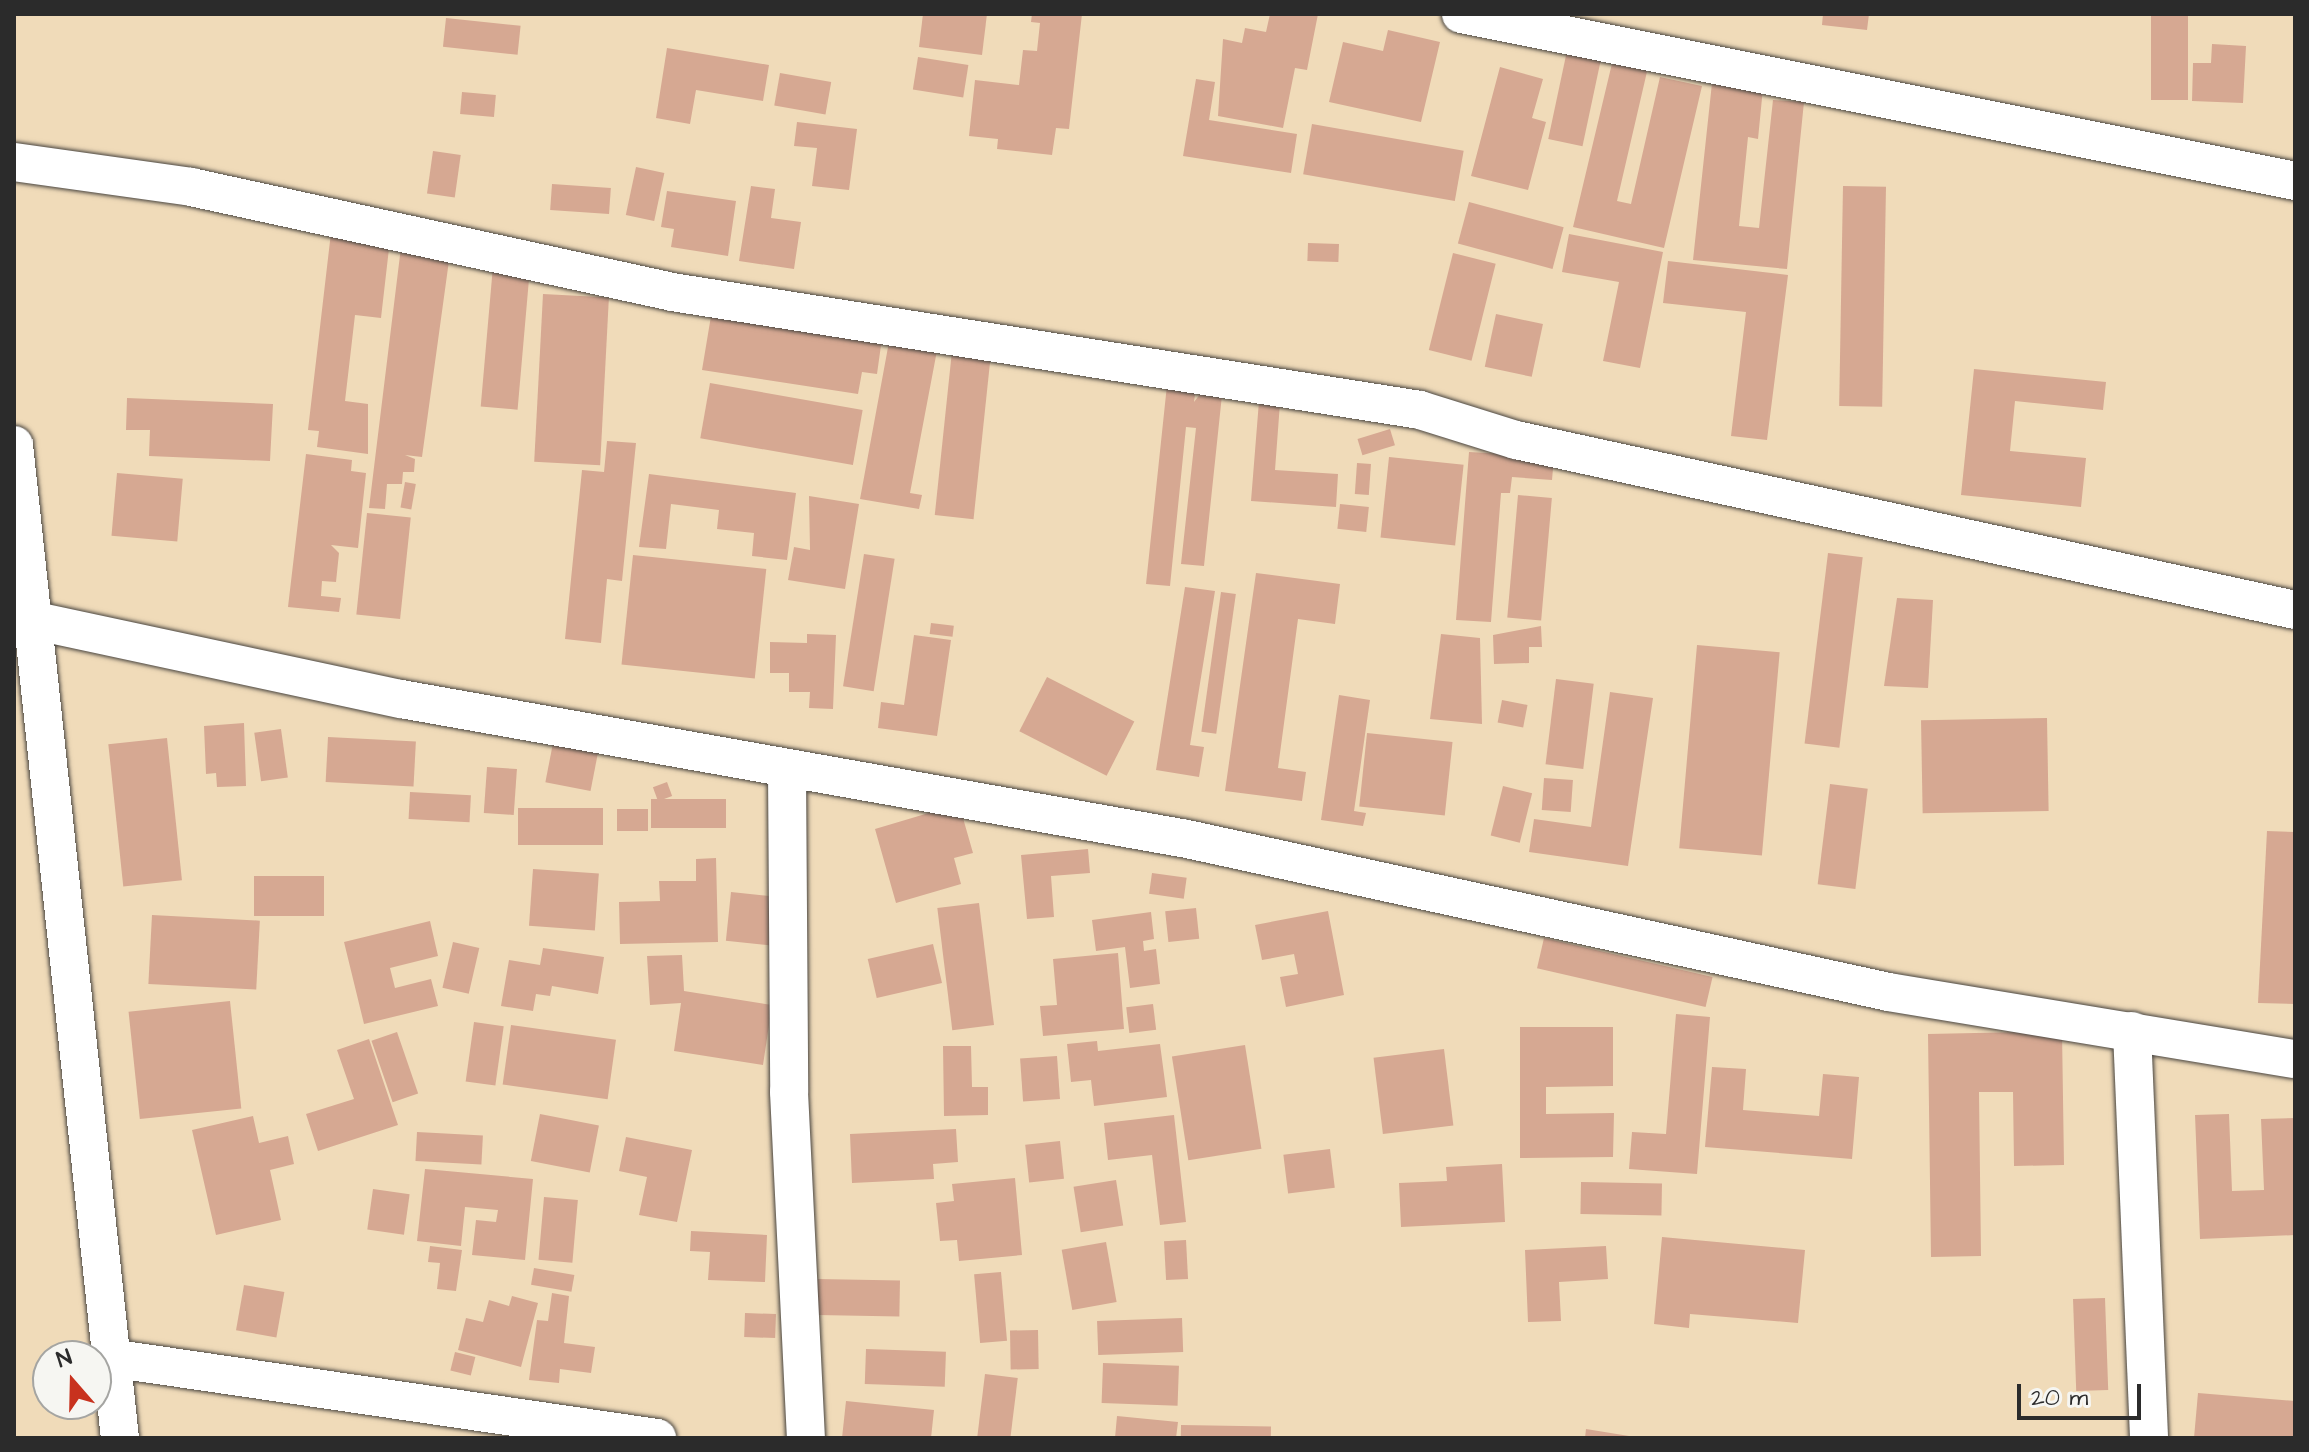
<!DOCTYPE html>
<style>
body{margin:0}
#map{position:relative;width:2309px;height:1452px;overflow:hidden;background:#f0dbb9;font-family:"Architects Daughter",sans-serif}
div>[style]{position:absolute}
.building>*{inset:0;background:#d6a892;transform-origin:0 0}
.roads{filter:drop-shadow(0 0 2px #494540) drop-shadow(0 0 2px #494540)}
.street>*{height:38px;margin:-19px;padding:0 19px;transform-origin:19px;border-radius:19px;background:#fff}
span{translate:-50% -50%;white-space:nowrap;text-align:center;line-height:1.15;-webkit-text-stroke:8px #f6f6f2;paint-order:stroke}
.frame{position:absolute;inset:0;border:16px solid #2b2b2b;pointer-events:none}
.north{position:absolute;left:32px;top:1340px;width:80px;height:80px;box-sizing:border-box;background:#f6f6f2;border:2px solid #a5a5a2;border-radius:50%;rotate:340deg;font-size:22px;font-weight:700;line-height:32px;text-align:center;color:#2b2b2b}
.north::after{content:'';display:block;margin:auto;width:28px;height:36px;background:#c8321e;clip-path:polygon(50% 0,100% 100%,50% 72%,0 100%)}
.scale{position:absolute;left:2017px;top:1384px;width:124px;height:36px;box-sizing:border-box;border:4px solid #2b2b2b;border-top:0;padding-left:10px;font-size:24px;line-height:28px;white-space:nowrap;color:#2b2b2b;-webkit-text-stroke:6px #f6f6f2;paint-order:stroke}
</style>
<div id="map">
<div class="building">
<div style="clip-path:polygon(923px 14px,987px 14px,982px 55px,919px 47px)"></div>
<div style="clip-path:polygon(1032px 14px,1082px 14px,1069px 129px,1056px 128px,1052px 155px,997px 149px,998px 139px,969px 136px,975px 80px,1019px 85px,1023px 50px,1037px 51px,1040px 23px,1031px 22px)"></div>
<div style="clip-path:polygon(1270px 14px,1318px 14px,1307px 70px,1295px 68px,1283px 128px,1218px 116px,1223px 39px,1242px 43px,1245px 28px,1266px 32px)"></div>
<div style="clip-path:polygon(1823px 14px,1869px 14px,1867px 30px,1822px 25px)"></div>
<div style="left:2151px;top:14px;width:37px;height:86px"></div>
<div style="left:446px;top:18px;width:75px;height:29px;rotate:6deg"></div>
<div style="clip-path:polygon(1388px 30px,1440px 42px,1421px 122px,1329px 102px,1343px 42px,1383px 51px)"></div>
<div style="clip-path:polygon(2212px 44px,2246px 46px,2243px 103px,2192px 101px,2193px 63px,2211px 63px)"></div>
<div style="left:1568px;top:46px;width:35px;height:95px;rotate:12deg"></div>
<div style="clip-path:polygon(667px 48px,769px 65px,763px 101px,696px 90px,690px 124px,656px 118px)"></div>
<div style="clip-path:polygon(1614px 55px,1649px 63px,1617px 201px,1631px 204px,1660px 77px,1702px 86px,1664px 248px,1573px 227px)"></div>
<div style="left:918px;top:57px;width:51px;height:33px;rotate:9deg"></div>
<div style="clip-path:polygon(1500px 67px,1543px 79px,1532px 118px,1546px 122px,1528px 190px,1471px 176px)"></div>
<div style="left:780px;top:73px;width:52px;height:33px;rotate:10deg"></div>
<div style="clip-path:polygon(1196px 79px,1215px 82px,1209px 120px,1297px 134px,1291px 173px,1183px 156px)"></div>
<div style="clip-path:polygon(1712px 83px,1763px 88px,1758px 139px,1748px 137px,1739px 226px,1759px 228px,1773px 100px,1804px 102px,1787px 269px,1693px 260px)"></div>
<div style="left:462px;top:92px;width:34px;height:22px;rotate:5deg"></div>
<div style="clip-path:polygon(797px 122px,857px 129px,849px 190px,812px 186px,817px 148px,794px 146px)"></div>
<div style="left:1312px;top:124px;width:154px;height:51px;rotate:10deg"></div>
<div style="left:433px;top:151px;width:28px;height:43px;rotate:8deg"></div>
<div style="left:636px;top:167px;width:29px;height:49px;rotate:12deg"></div>
<div style="left:552px;top:184px;width:59px;height:26px;rotate:4deg"></div>
<div style="clip-path:polygon(751px 186px,775px 189px,771px 218px,801px 222px,794px 269px,739px 261px)"></div>
<div style="left:1843px;top:186px;width:43px;height:220px;rotate:1deg"></div>
<div style="clip-path:polygon(667px 191px,736px 201px,728px 256px,671px 247px,674px 229px,661px 227px)"></div>
<div style="left:1469px;top:202px;width:98px;height:43px;rotate:15deg"></div>
<div style="clip-path:polygon(332px 224px,391px 231px,381px 318px,355px 315px,345px 401px,368px 404px,368px 454px,317px 447px,319px 431px,308px 430px)"></div>
<div style="clip-path:polygon(1569px 234px,1663px 252px,1640px 368px,1603px 361px,1619px 282px,1562px 272px)"></div>
<div style="clip-path:polygon(402px 239px,451px 246px,422px 457px,405px 455px,415px 459px,414px 472px,403px 472px,402px 484px,387px 484px,385px 509px,369px 508px)"></div>
<div style="left:1308px;top:243px;width:31px;height:18px;rotate:2deg"></div>
<div style="left:1453px;top:253px;width:44px;height:100px;rotate:14deg"></div>
<div style="clip-path:polygon(1668px 261px,1788px 275px,1767px 440px,1731px 436px,1746px 312px,1663px 303px)"></div>
<div style="left:493px;top:266px;width:37px;height:141px;rotate:5deg"></div>
<div style="left:543px;top:294px;width:66px;height:168px;rotate:3deg"></div>
<div style="clip-path:polygon(713px 304px,883px 331px,877px 374px,862px 372px,858px 394px,702px 370px)"></div>
<div style="left:1496px;top:314px;width:48px;height:54px;rotate:12deg"></div>
<div style="clip-path:polygon(891px 331px,939px 340px,910px 493px,922px 495px,919px 509px,860px 499px)"></div>
<div style="left:952px;top:351px;width:39px;height:165px;rotate:6deg"></div>
<div style="clip-path:polygon(1974px 369px,2106px 382px,2103px 410px,2015px 401px,2010px 451px,2086px 458px,2081px 507px,1961px 495px)"></div>
<div style="left:710px;top:383px;width:155px;height:56px;rotate:10deg"></div>
<div style="clip-path:polygon(1167px 385px,1196px 387px,1194px 402px,1201px 393px,1222px 395px,1204px 566px,1181px 564px,1196px 428px,1186px 427px,1170px 586px,1146px 584px)"></div>
<div style="clip-path:polygon(127px 398px,273px 404px,270px 461px,149px 456px,150px 430px,126px 430px)"></div>
<div style="clip-path:polygon(1259px 401px,1280px 403px,1275px 470px,1338px 474px,1336px 507px,1251px 501px)"></div>
<div style="left:1390px;top:429px;width:17px;height:34px;rotate:73deg"></div>
<div style="clip-path:polygon(607px 441px,636px 443px,622px 581px,607px 579px,601px 643px,565px 639px,582px 470px,604px 472px)"></div>
<div style="clip-path:polygon(1469px 452px,1554px 457px,1552px 480px,1512px 477px,1510px 493px,1501px 493px,1491px 622px,1456px 620px)"></div>
<div style="clip-path:polygon(306px 454px,352px 460px,351px 471px,366px 473px,358px 548px,331px 545px,339px 553px,336px 582px,322px 581px,321px 596px,341px 598px,339px 612px,288px 607px)"></div>
<div style="left:1389px;top:457px;width:75px;height:81px;rotate:6deg"></div>
<div style="left:1357px;top:463px;width:14px;height:31px;rotate:4deg"></div>
<div style="left:117px;top:473px;width:66px;height:63px;rotate:5deg"></div>
<div style="clip-path:polygon(649px 474px,796px 493px,787px 560px,752px 556px,754px 533px,717px 529px,719px 510px,671px 504px,666px 549px,639px 547px)"></div>
<div style="left:405px;top:482px;width:11px;height:26px;rotate:10deg"></div>
<div style="left:1518px;top:495px;width:34px;height:123px;rotate:5deg"></div>
<div style="clip-path:polygon(809px 496px,859px 504px,845px 589px,788px 580px,794px 547px,810px 550px)"></div>
<div style="left:1340px;top:504px;width:29px;height:25px;rotate:6deg"></div>
<div style="left:367px;top:513px;width:44px;height:102px;rotate:6deg"></div>
<div style="left:1828px;top:553px;width:35px;height:192px;rotate:7deg"></div>
<div style="left:864px;top:554px;width:31px;height:134px;rotate:9deg"></div>
<div style="left:633px;top:555px;width:134px;height:110px;rotate:6deg"></div>
<div style="clip-path:polygon(1256px 573px,1340px 584px,1335px 624px,1298px 619px,1278px 768px,1306px 772px,1302px 801px,1225px 791px)"></div>
<div style="clip-path:polygon(1185px 587px,1215px 591px,1190px 745px,1204px 747px,1199px 777px,1156px 770px)"></div>
<div style="left:1221px;top:592px;width:15px;height:141px;rotate:8deg"></div>
<div style="clip-path:polygon(1897px 598px,1933px 600px,1928px 688px,1884px 686px)"></div>
<div style="left:931px;top:623px;width:23px;height:11px;rotate:7deg"></div>
<div style="clip-path:polygon(1541px 626px,1542px 647px,1529px 647px,1529px 663px,1494px 664px,1493px 635px)"></div>
<div style="clip-path:polygon(807px 634px,836px 635px,833px 709px,809px 708px,810px 692px,789px 692px,789px 673px,770px 673px,770px 642px,807px 643px)"></div>
<div style="clip-path:polygon(1441px 634px,1480px 638px,1482px 724px,1430px 719px)"></div>
<div style="clip-path:polygon(914px 635px,951px 640px,937px 736px,878px 728px,881px 702px,904px 705px)"></div>
<div style="left:1697px;top:645px;width:83px;height:204px;rotate:5deg"></div>
<div style="left:1047px;top:677px;width:98px;height:61px;rotate:27deg"></div>
<div style="left:1556px;top:679px;width:38px;height:86px;rotate:7deg"></div>
<div style="clip-path:polygon(1610px 692px,1653px 698px,1628px 866px,1529px 852px,1534px 819px,1591px 827px)"></div>
<div style="clip-path:polygon(1339px 695px,1370px 700px,1354px 811px,1366px 813px,1363px 826px,1321px 820px)"></div>
<div style="left:1502px;top:700px;width:26px;height:23px;rotate:11deg"></div>
<div style="left:2047px;top:718px;width:93px;height:126px;rotate:89deg"></div>
<div style="clip-path:polygon(244px 723px,246px 786px,217px 787px,216px 773px,206px 774px,204px 726px)"></div>
<div style="left:281px;top:729px;width:49px;height:27px;rotate:82deg"></div>
<div style="left:1367px;top:733px;width:86px;height:74px;rotate:6deg"></div>
<div style="left:328px;top:737px;width:88px;height:45px;rotate:3deg"></div>
<div style="left:167px;top:738px;width:143px;height:59px;rotate:84deg"></div>
<div style="left:553px;top:743px;width:46px;height:40px;rotate:11deg"></div>
<div style="left:487px;top:767px;width:30px;height:46px;rotate:4deg"></div>
<div style="left:1544px;top:778px;width:29px;height:32px;rotate:4deg"></div>
<div style="left:667px;top:782px;width:15px;height:15px;rotate:70deg"></div>
<div style="left:1830px;top:784px;width:38px;height:101px;rotate:7deg"></div>
<div style="left:1503px;top:786px;width:30px;height:51px;rotate:14deg"></div>
<div style="left:410px;top:792px;width:61px;height:27px;rotate:3deg"></div>
<div style="left:726px;top:799px;width:29px;height:75px;rotate:90deg"></div>
<div style="clip-path:polygon(959px 804px,973px 853px,954px 858px,961px 884px,896px 903px,875px 829px)"></div>
<div style="left:518px;top:808px;width:85px;height:37px"></div>
<div style="left:617px;top:809px;width:31px;height:22px"></div>
<div style="clip-path:polygon(2267px 831px,2295px 832px,2295px 1004px,2258px 1003px)"></div>
<div style="clip-path:polygon(1088px 849px,1090px 873px,1051px 876px,1054px 917px,1027px 919px,1021px 855px)"></div>
<div style="clip-path:polygon(716px 858px,718px 942px,620px 944px,619px 902px,660px 901px,659px 881px,696px 881px,696px 859px)"></div>
<div style="left:533px;top:869px;width:66px;height:57px;rotate:4deg"></div>
<div style="left:1152px;top:873px;width:35px;height:21px;rotate:8deg"></div>
<div style="left:254px;top:876px;width:70px;height:40px"></div>
<div style="left:731px;top:892px;width:53px;height:49px;rotate:6deg"></div>
<div style="left:979px;top:903px;width:123px;height:42px;rotate:83deg"></div>
<div style="left:1196px;top:908px;width:31px;height:31px;rotate:84deg"></div>
<div style="clip-path:polygon(1328px 911px,1344px 995px,1286px 1007px,1280px 977px,1298px 974px,1294px 954px,1262px 960px,1255px 925px)"></div>
<div style="clip-path:polygon(1151px 912px,1154px 939px,1143px 941px,1144px 951px,1156px 949px,1160px 984px,1130px 988px,1125px 947px,1096px 951px,1092px 920px)"></div>
<div style="left:152px;top:915px;width:108px;height:69px;rotate:3deg"></div>
<div style="clip-path:polygon(430px 921px,438px 956px,390px 968px,395px 988px,431px 979px,438px 1006px,364px 1024px,344px 942px)"></div>
<div style="left:1544px;top:938px;width:173px;height:31px;rotate:13deg"></div>
<div style="left:453px;top:942px;width:27px;height:47px;rotate:13deg"></div>
<div style="left:933px;top:944px;width:40px;height:67px;rotate:77deg"></div>
<div style="clip-path:polygon(543px 948px,604px 957px,598px 994px,552px 986px,550px 996px,536px 994px,533px 1011px,501px 1006px,509px 960px,540px 965px)"></div>
<div style="clip-path:polygon(1118px 953px,1124px 1029px,1043px 1036px,1040px 1006px,1057px 1005px,1053px 959px)"></div>
<div style="clip-path:polygon(682px 955px,684px 991px,772px 1005px,763px 1065px,674px 1051px,681px 1003px,650px 1005px,647px 956px)"></div>
<div style="left:230px;top:1001px;width:108px;height:102px;rotate:84deg"></div>
<div style="left:1153px;top:1004px;width:26px;height:27px;rotate:83deg"></div>
<div style="clip-path:polygon(1676px 1014px,1710px 1017px,1697px 1174px,1629px 1169px,1632px 1132px,1666px 1134px)"></div>
<div style="left:474px;top:1022px;width:30px;height:60px;rotate:8deg"></div>
<div style="left:511px;top:1025px;width:106px;height:60px;rotate:8deg"></div>
<div style="clip-path:polygon(1520px 1027px,1613px 1027px,1613px 1086px,1546px 1087px,1546px 1114px,1614px 1113px,1613px 1157px,1520px 1158px)"></div>
<div style="clip-path:polygon(2062px 1031px,2064px 1165px,2014px 1166px,2013px 1092px,1979px 1092px,1981px 1256px,1931px 1257px,1928px 1034px)"></div>
<div style="left:397px;top:1032px;width:65px;height:27px;rotate:71deg"></div>
<div style="clip-path:polygon(369px 1039px,398px 1125px,318px 1151px,306px 1114px,354px 1099px,337px 1050px)"></div>
<div style="clip-path:polygon(1097px 1041px,1098px 1051px,1160px 1044px,1167px 1097px,1094px 1106px,1091px 1080px,1071px 1082px,1067px 1044px)"></div>
<div style="left:1245px;top:1045px;width:105px;height:74px;rotate:81deg"></div>
<div style="clip-path:polygon(943px 1046px,971px 1046px,972px 1087px,988px 1087px,988px 1115px,944px 1116px)"></div>
<div style="left:1444px;top:1049px;width:77px;height:71px;rotate:83deg"></div>
<div style="left:1057px;top:1056px;width:43px;height:37px;rotate:86deg"></div>
<div style="clip-path:polygon(1712px 1067px,1746px 1069px,1743px 1110px,1819px 1116px,1823px 1074px,1859px 1077px,1852px 1159px,1705px 1147px)"></div>
<div style="left:540px;top:1114px;width:60px;height:48px;rotate:11deg"></div>
<div style="clip-path:polygon(2229px 1114px,2232px 1191px,2264px 1190px,2261px 1119px,2295px 1118px,2295px 1235px,2200px 1239px,2195px 1115px)"></div>
<div style="clip-path:polygon(1174px 1115px,1186px 1222px,1160px 1225px,1152px 1155px,1108px 1160px,1104px 1123px)"></div>
<div style="clip-path:polygon(253px 1116px,259px 1143px,288px 1136px,294px 1164px,270px 1170px,281px 1220px,216px 1235px,192px 1130px)"></div>
<div style="clip-path:polygon(956px 1129px,958px 1162px,933px 1164px,934px 1179px,852px 1183px,850px 1134px)"></div>
<div style="left:417px;top:1132px;width:66px;height:29px;rotate:3deg"></div>
<div style="clip-path:polygon(626px 1137px,692px 1150px,677px 1222px,639px 1215px,647px 1177px,619px 1171px)"></div>
<div style="left:1060px;top:1141px;width:38px;height:35px;rotate:84deg"></div>
<div style="left:1330px;top:1149px;width:39px;height:47px;rotate:83deg"></div>
<div style="clip-path:polygon(1502px 1164px,1505px 1222px,1401px 1227px,1399px 1183px,1447px 1181px,1446px 1167px)"></div>
<div style="clip-path:polygon(425px 1169px,533px 1179px,525px 1260px,472px 1255px,476px 1220px,496px 1222px,498px 1210px,465px 1207px,461px 1246px,417px 1241px)"></div>
<div style="clip-path:polygon(1015px 1178px,1022px 1255px,959px 1261px,957px 1240px,940px 1241px,936px 1203px,954px 1201px,952px 1184px)"></div>
<div style="left:1116px;top:1180px;width:46px;height:43px;rotate:81deg"></div>
<div style="left:1581px;top:1182px;width:81px;height:32px;rotate:1deg"></div>
<div style="left:373px;top:1189px;width:37px;height:41px;rotate:8deg"></div>
<div style="left:544px;top:1197px;width:34px;height:63px;rotate:5deg"></div>
<div style="clip-path:polygon(691px 1231px,767px 1235px,765px 1282px,708px 1280px,710px 1252px,690px 1251px)"></div>
<div style="clip-path:polygon(1662px 1237px,1805px 1250px,1798px 1323px,1690px 1314px,1689px 1328px,1654px 1324px)"></div>
<div style="left:1186px;top:1240px;width:39px;height:22px;rotate:87deg"></div>
<div style="left:1106px;top:1242px;width:61px;height:45px;rotate:80deg"></div>
<div style="clip-path:polygon(430px 1246px,462px 1250px,456px 1291px,437px 1289px,440px 1263px,428px 1262px)"></div>
<div style="clip-path:polygon(1606px 1246px,1608px 1279px,1559px 1282px,1561px 1321px,1528px 1322px,1525px 1250px)"></div>
<div style="left:534px;top:1268px;width:41px;height:17px;rotate:10deg"></div>
<div style="left:1001px;top:1272px;width:69px;height:27px;rotate:85deg"></div>
<div style="left:818px;top:1279px;width:82px;height:36px;rotate:1deg"></div>
<div style="left:244px;top:1285px;width:41px;height:46px;rotate:10deg"></div>
<div style="clip-path:polygon(552px 1293px,569px 1296px,564px 1343px,595px 1347px,591px 1373px,560px 1369px,559px 1383px,529px 1380px,537px 1320px,548px 1321px)"></div>
<div style="clip-path:polygon(512px 1296px,538px 1303px,521px 1367px,458px 1350px,466px 1318px,483px 1322px,489px 1300px,509px 1306px)"></div>
<div style="left:2105px;top:1298px;width:92px;height:32px;rotate:88deg"></div>
<div style="left:745px;top:1313px;width:31px;height:24px;rotate:2deg"></div>
<div style="left:1182px;top:1318px;width:34px;height:85px;rotate:88deg"></div>
<div style="left:1038px;top:1330px;width:39px;height:28px;rotate:89deg"></div>
<div style="left:866px;top:1349px;width:80px;height:35px;rotate:2deg"></div>
<div style="left:455px;top:1352px;width:21px;height:19px;rotate:14deg"></div>
<div style="left:1103px;top:1363px;width:76px;height:40px;rotate:2deg"></div>
<div style="left:985px;top:1374px;width:33px;height:64px;rotate:7deg"></div>
<div style="clip-path:polygon(2198px 1393px,2295px 1401px,2295px 1438px,2194px 1438px)"></div>
<div style="clip-path:polygon(846px 1401px,934px 1410px,931px 1438px,842px 1438px)"></div>
<div style="clip-path:polygon(1117px 1416px,1178px 1422px,1176px 1438px,1115px 1438px)"></div>
<div style="left:1181px;top:1425px;width:90px;height:13px;rotate:1deg"></div>
<div style="clip-path:polygon(1586px 1429px,1629px 1436px,1629px 1438px,1585px 1438px)"></div>
</div>
<div class="roads">
<div class="street">
<div style="left:1461px;top:14px;width:851px;rotate:11.32deg"></div>
<div style="left:14px;top:162px;width:179px;rotate:8deg"></div>
<div style="left:191px;top:187px;width:492px;rotate:12.3deg"></div>
<div style="left:672px;top:292px;width:757px;rotate:8.96deg"></div>
<div style="left:1420px;top:410px;width:101px;rotate:17.4deg"></div>
<div style="left:1516px;top:440px;width:797px;rotate:12.31deg"></div>
<div style="left:14px;top:445px;width:999px;rotate:83.91deg"></div>
<div style="left:36px;top:621px;width:373px;rotate:12.1deg"></div>
<div style="left:401px;top:699px;width:798px;rotate:10.1deg"></div>
<div style="left:1187px;top:839px;width:718px;rotate:12.3deg"></div>
<div style="left:1889px;top:992px;width:411px;rotate:9.4deg"></div>
<div style="left:787px;top:770px;width:322px;rotate:89.6deg"></div>
<div style="left:789px;top:1092px;width:346px;rotate:87.2deg"></div>
<div style="left:2132px;top:1031px;width:407px;rotate:87.6deg"></div>
<div style="left:110px;top:1358px;width:553px;rotate:8.32deg"></div>
</div>
</div>
<div class="frame"></div>
<div class="north">N</div>
<div class="scale">20 m</div>
</div>
